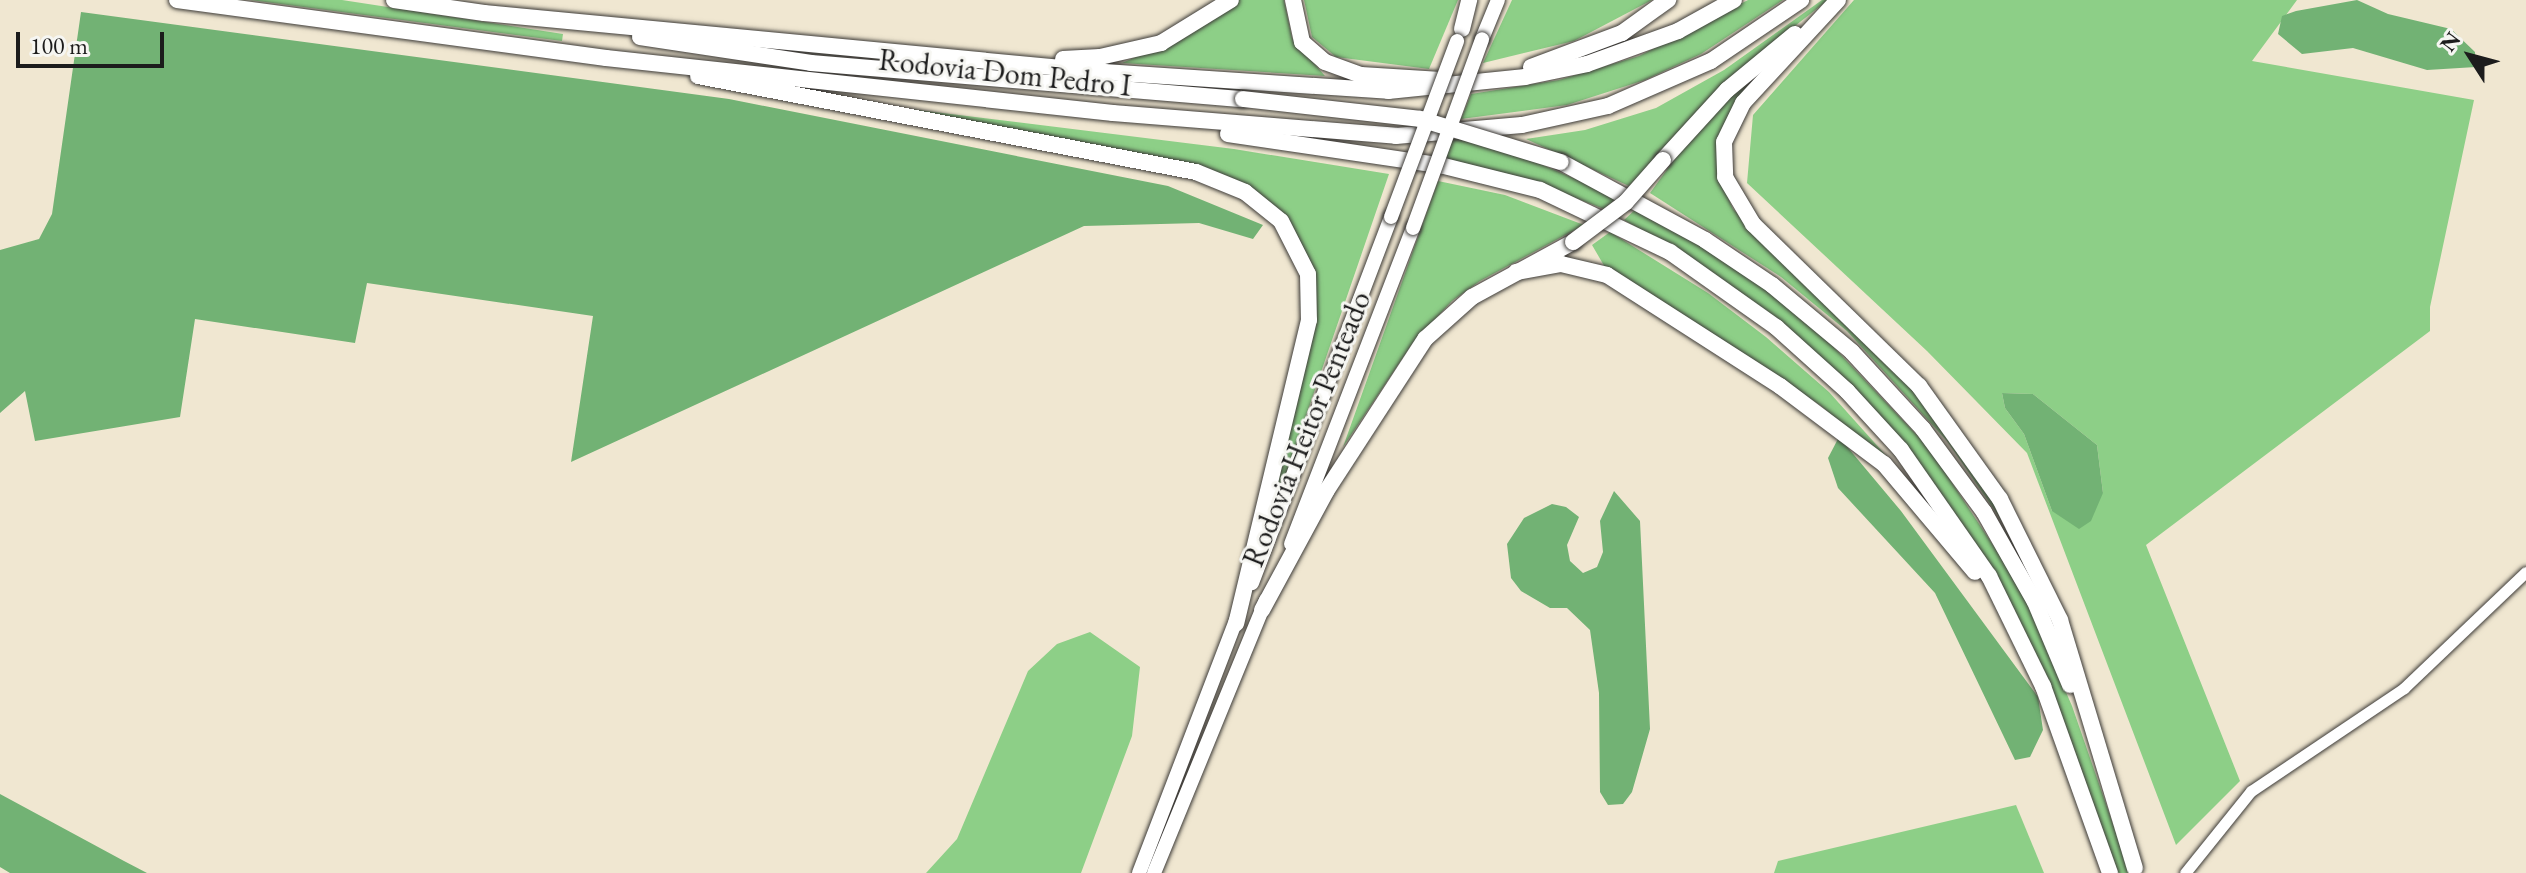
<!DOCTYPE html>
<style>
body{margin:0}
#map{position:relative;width:2526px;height:873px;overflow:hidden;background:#f0e7d1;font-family:"EB Garamond",serif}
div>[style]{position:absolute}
.green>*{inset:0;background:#8dcf87}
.forest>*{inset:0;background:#72b274}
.roads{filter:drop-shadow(0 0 2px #3c3a37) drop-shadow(0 0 2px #3c3a37)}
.minor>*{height:11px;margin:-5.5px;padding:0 5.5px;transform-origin:5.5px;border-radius:5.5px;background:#fff}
.major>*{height:14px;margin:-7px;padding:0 7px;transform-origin:7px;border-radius:7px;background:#fff}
.highway>*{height:16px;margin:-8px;padding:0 8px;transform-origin:8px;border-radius:8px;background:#fff}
.bridges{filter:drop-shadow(0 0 2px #3c3a37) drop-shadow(0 0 2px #3c3a37)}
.major-bridge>*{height:14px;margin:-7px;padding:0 7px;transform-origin:7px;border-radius:7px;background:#fff}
.highway-bridge>*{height:16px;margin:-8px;padding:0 8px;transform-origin:8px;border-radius:8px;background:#fff}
span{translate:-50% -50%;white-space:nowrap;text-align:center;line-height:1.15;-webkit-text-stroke:6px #f6f6f2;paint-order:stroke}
.street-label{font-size:30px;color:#1c1c1c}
.north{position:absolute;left:2430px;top:16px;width:80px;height:80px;-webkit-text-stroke:6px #f6f6f2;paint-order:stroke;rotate:306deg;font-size:22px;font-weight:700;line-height:32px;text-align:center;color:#1c1c1c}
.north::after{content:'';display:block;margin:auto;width:28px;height:36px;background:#1c1c1c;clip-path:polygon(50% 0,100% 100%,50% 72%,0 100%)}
.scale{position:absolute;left:16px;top:32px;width:148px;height:36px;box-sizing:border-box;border:4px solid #1c1c1c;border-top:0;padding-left:10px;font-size:24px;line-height:28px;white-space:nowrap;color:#1c1c1c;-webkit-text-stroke:6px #f6f6f2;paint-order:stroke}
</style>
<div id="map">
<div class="green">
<div style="clip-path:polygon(250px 0,342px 0,563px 34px,562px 41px)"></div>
<div style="clip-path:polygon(1239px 0,1284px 0,1292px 38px,1325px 76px,1122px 63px,1189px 34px)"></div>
<div style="clip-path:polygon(1304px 0,1458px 0,1429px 69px,1336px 57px,1312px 37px)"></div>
<div style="clip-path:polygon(1512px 0,1652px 0,1574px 41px,1483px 63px)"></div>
<div style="clip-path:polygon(1748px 0,1783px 0,1701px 54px,1645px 80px,1567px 105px,1461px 119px,1471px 94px,1559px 80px,1639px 56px)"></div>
<div style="clip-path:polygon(1822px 0,1828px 0,1753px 59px,1629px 186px,1526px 139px,1585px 130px,1656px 108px,1724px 70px)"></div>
<div style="clip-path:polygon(evenodd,1854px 0,2297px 0,2252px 61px,2474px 100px,2430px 307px,2430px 331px,2146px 545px,2240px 781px,2176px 845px,2027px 453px,1927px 351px,1747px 183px,1753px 115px,1854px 0,2002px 393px,2033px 394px,2097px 445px,2103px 493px,2052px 511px,2024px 434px,2005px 408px,2002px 393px)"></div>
<div style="clip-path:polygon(1744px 82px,1748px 86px,1718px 175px,1733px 209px,1879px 349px,1972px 464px,2011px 534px,1947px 441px,1847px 331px,1781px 277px,1650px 193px,1695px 131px)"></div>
<div style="clip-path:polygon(869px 104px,1234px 149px,1389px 174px,1273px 512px,1269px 514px,1314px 319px,1309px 263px,1243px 185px)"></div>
<div style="clip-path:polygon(1453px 137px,1538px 163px,1618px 197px,1604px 209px,1529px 180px,1445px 160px)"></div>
<div style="clip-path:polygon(1438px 181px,1505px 195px,1584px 225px,1480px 281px,1452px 301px,1412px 344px,1343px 447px)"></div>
<div style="clip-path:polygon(1638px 207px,1747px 274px,1826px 339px,1929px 448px,2020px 586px,2072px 706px,2130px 873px,2114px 873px,2049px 687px,1896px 437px,1678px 251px,1624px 220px)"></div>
<div style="clip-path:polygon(1610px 232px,1708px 293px,1766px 337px,1829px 392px,1908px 480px,1820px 405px,1606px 269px,1592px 245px)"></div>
<div style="clip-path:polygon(1090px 632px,1140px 667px,1132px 736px,1081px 873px,926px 873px,957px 839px,1028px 671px,1057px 644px)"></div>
<div style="clip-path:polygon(2016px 805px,2044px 873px,1774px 873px,1778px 861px)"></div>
</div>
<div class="forest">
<div style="clip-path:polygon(2357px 0,2388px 14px,2451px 29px,2475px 52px,2476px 67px,2427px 70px,2353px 48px,2302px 54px,2278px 34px,2282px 16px,2296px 11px)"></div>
<div style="clip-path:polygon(81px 12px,729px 99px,1168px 186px,1263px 225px,1253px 239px,1199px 223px,1084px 226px,571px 462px,593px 316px,367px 283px,355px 343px,195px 319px,180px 417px,35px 441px,25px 391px,0 413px,0 250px,39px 239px,52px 214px)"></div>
<div style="clip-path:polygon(2002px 393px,2033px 394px,2097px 445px,2103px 493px,2091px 521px,2079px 529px,2052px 511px,2024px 434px,2005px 408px)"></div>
<div style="clip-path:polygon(1839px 437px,1901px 511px,2038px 697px,2043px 730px,2030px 757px,2015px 760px,1935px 593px,1838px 488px,1828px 458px)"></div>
<div style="clip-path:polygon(1614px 491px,1640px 521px,1650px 729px,1632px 792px,1623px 804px,1608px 805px,1600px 792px,1599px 693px,1590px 630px,1567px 608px,1550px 608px,1521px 591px,1511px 578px,1507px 544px,1524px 518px,1552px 504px,1566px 507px,1579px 517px,1567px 545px,1570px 561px,1583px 573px,1597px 567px,1603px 552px,1600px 521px)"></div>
<div style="clip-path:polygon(0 794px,124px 861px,147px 873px,10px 873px,0 867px)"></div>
</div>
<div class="roads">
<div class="minor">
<div style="left:2185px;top:873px;width:105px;rotate:-51.2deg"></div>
<div style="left:2251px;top:791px;width:184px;rotate:-33.9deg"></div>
<div style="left:2404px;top:688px;width:168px;rotate:-43.6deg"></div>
</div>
<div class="major">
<div style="left:1482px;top:39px;width:42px;rotate:-67.7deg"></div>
<div style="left:1291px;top:544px;width:339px;rotate:-68.9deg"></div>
<div style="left:1252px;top:583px;width:392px;rotate:-69.2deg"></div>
<div style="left:1139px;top:873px;width:279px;rotate:-69deg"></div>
<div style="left:1154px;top:873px;width:295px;rotate:-67.7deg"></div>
</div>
<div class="highway">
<div style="left:177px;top:0;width:433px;rotate:7.7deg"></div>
<div style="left:606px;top:58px;width:510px;rotate:6.19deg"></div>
<div style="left:1113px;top:113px;width:284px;rotate:4.6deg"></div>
<div style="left:1396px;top:136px;width:126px;rotate:-5deg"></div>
<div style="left:1522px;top:125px;width:88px;rotate:-12.5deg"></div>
<div style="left:1608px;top:106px;width:112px;rotate:-23.6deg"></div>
<div style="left:1711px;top:61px;width:109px;rotate:-34.1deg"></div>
<div style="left:394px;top:0;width:91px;rotate:8.2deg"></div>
<div style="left:484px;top:13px;width:623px;rotate:5.44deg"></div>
<div style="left:1104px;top:72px;width:285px;rotate:3.8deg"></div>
<div style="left:1388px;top:91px;width:138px;rotate:-5.8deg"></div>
<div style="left:1525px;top:77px;width:63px;rotate:-11.8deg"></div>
<div style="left:1587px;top:64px;width:97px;rotate:-19.9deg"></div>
<div style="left:1678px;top:31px;width:64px;rotate:-29deg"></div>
<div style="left:1293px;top:0;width:43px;rotate:77.9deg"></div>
<div style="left:1302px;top:42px;width:30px;rotate:41deg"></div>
<div style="left:1325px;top:62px;width:38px;rotate:20deg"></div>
<div style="left:1361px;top:75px;width:80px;rotate:3.6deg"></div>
<div style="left:1838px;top:0;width:140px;rotate:132.7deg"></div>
<div style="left:1743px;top:103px;width:43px;rotate:116deg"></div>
<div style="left:1724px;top:142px;width:35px;rotate:88deg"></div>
<div style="left:1725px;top:177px;width:55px;rotate:59.2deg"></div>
<div style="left:1753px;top:224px;width:232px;rotate:44.3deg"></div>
<div style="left:1919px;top:386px;width:139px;rotate:54.4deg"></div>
<div style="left:2000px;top:499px;width:135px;rotate:63.6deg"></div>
<div style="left:2060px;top:620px;width:259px;rotate:73.2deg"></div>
<div style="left:1462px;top:29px;width:30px;rotate:-76deg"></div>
<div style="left:640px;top:37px;width:173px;rotate:8.6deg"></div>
<div style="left:811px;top:63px;width:433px;rotate:4.8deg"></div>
<div style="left:1063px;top:59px;width:37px;rotate:-3deg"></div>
<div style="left:1100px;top:57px;width:63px;rotate:-12.9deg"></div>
<div style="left:1161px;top:43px;width:82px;rotate:-31.6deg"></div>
<div style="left:1531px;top:67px;width:97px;rotate:-20.5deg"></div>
<div style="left:1622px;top:33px;width:57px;rotate:-35.7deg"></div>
<div style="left:698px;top:76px;width:507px;rotate:10.91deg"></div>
<div style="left:1196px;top:172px;width:53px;rotate:22.2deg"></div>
<div style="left:1245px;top:192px;width:46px;rotate:38.9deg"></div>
<div style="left:1281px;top:221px;width:59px;rotate:63deg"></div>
<div style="left:1308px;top:274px;width:46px;rotate:88.8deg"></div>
<div style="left:1309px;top:320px;width:312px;rotate:103.5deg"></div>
<div style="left:1228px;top:134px;width:218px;rotate:8.4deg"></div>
<div style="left:1444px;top:166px;width:99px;rotate:14deg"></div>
<div style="left:1540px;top:190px;width:144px;rotate:25.5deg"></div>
<div style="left:1670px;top:252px;width:130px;rotate:35.3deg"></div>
<div style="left:1776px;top:327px;width:96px;rotate:42deg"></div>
<div style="left:1847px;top:391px;width:80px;rotate:47.5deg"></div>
<div style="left:1901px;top:450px;width:154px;rotate:55.1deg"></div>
<div style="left:1989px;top:576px;width:123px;rotate:63.9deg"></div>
<div style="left:2043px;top:686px;width:199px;rotate:70.3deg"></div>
<div style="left:1663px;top:160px;width:95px;rotate:-47.6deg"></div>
<div style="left:1727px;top:90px;width:88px;rotate:-39.5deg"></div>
<div style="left:1561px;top:162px;width:164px;rotate:28.4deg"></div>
<div style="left:1705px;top:240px;width:81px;rotate:33.9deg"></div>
<div style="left:1772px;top:285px;width:104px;rotate:39.9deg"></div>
<div style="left:1852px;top:352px;width:105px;rotate:47.3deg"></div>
<div style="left:1923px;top:429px;width:103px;rotate:53.7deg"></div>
<div style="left:1984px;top:512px;width:103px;rotate:60.5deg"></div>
<div style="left:2035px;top:602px;width:90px;rotate:67.1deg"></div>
<div style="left:1516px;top:272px;width:46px;rotate:-10.1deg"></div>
<div style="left:1561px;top:264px;width:47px;rotate:13.4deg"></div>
<div style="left:1607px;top:275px;width:206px;rotate:32.7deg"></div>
<div style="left:1780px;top:386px;width:130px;rotate:36.9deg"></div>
<div style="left:1884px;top:464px;width:141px;rotate:49.9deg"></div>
<div style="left:1262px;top:610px;width:136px;rotate:-61.6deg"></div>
<div style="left:1327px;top:490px;width:180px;rotate:-57deg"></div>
<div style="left:1425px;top:339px;width:63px;rotate:-41.8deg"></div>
<div style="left:1472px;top:297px;width:115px;rotate:-28.6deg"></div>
</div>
</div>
<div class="bridges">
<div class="major-bridge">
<div style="left:1391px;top:217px;width:188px;rotate:-69.4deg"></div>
<div style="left:1413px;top:228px;width:201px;rotate:-69.9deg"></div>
</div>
<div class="highway-bridge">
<div style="left:1243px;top:99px;width:178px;rotate:6.4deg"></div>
<div style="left:1420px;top:119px;width:147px;rotate:17deg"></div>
<div style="left:1573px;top:242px;width:66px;rotate:-37deg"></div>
<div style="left:1626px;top:202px;width:56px;rotate:-48.6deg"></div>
</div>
</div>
<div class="street-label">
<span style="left:1005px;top:73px;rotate:6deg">Rodovia Dom Pedro I</span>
<span style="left:1307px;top:429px;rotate:-68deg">Rodovia Heitor Penteado</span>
</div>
<div class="north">N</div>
<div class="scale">100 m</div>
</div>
